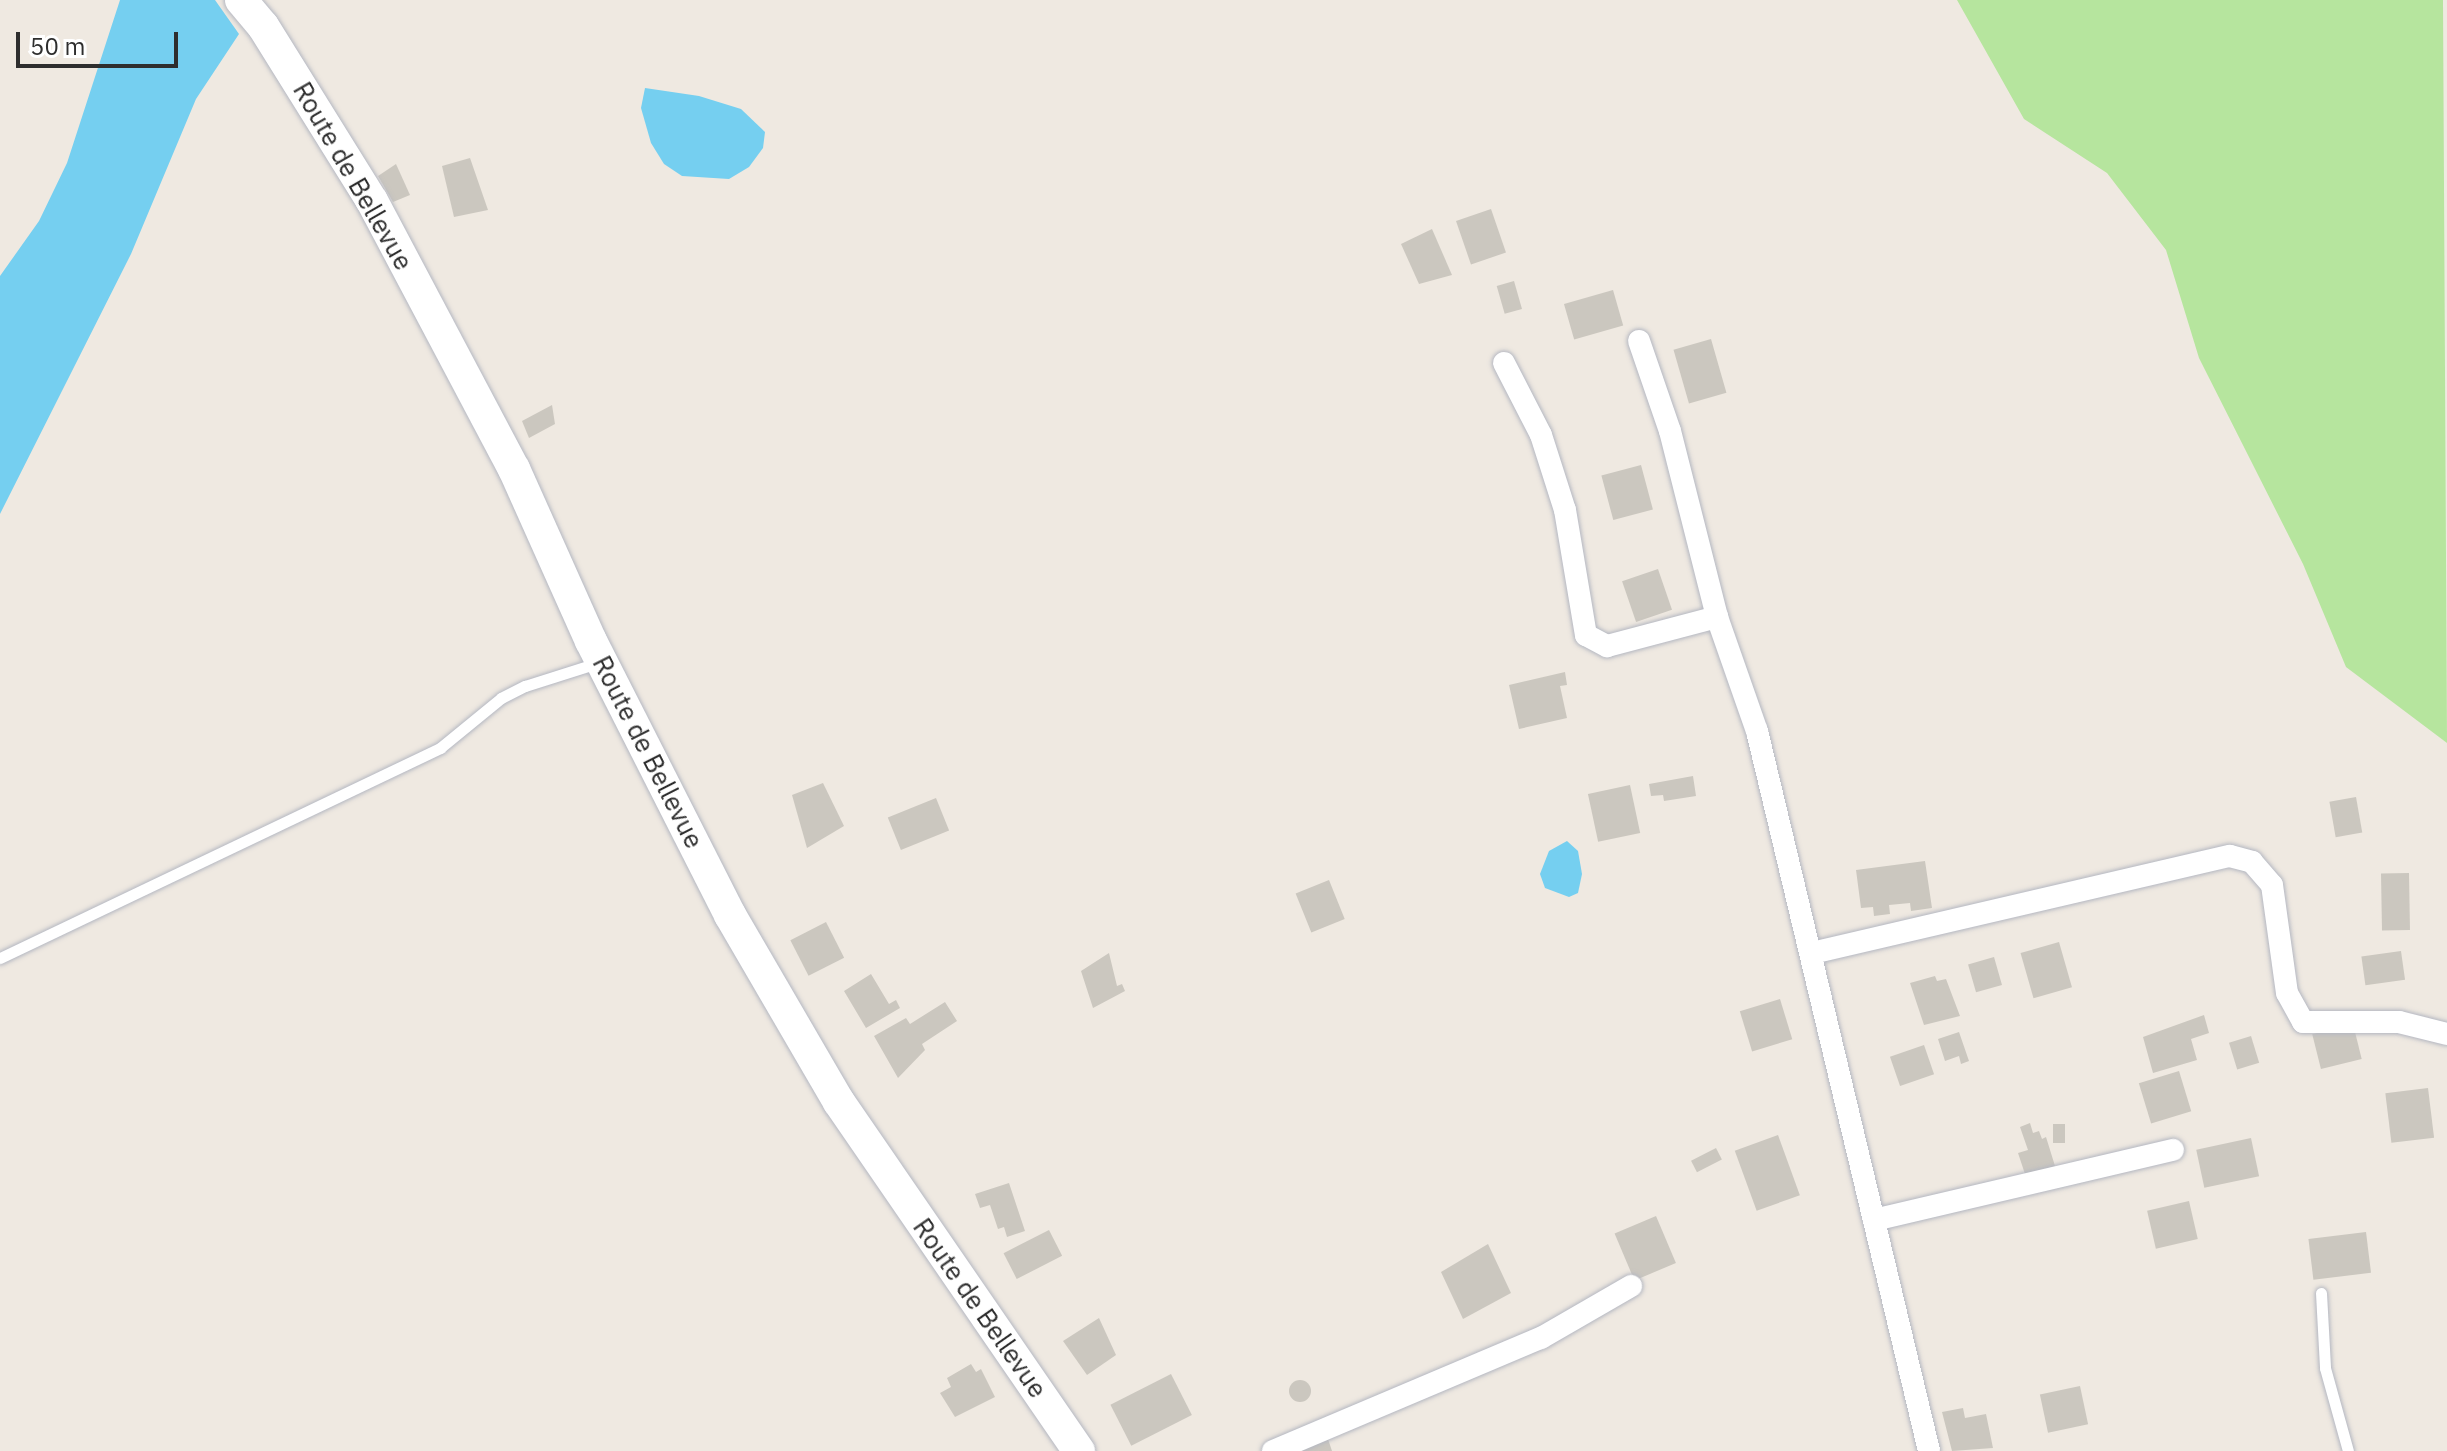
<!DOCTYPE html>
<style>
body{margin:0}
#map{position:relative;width:2447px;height:1451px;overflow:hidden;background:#efe9e1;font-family:"IBM Plex Sans",sans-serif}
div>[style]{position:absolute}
.green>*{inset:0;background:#b6e59e}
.water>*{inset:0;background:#75cff0}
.building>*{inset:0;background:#cbc7bf;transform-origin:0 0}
.round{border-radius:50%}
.roads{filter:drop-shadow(0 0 2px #b4b7c1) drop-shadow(0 0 2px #b4b7c1)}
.lane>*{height:11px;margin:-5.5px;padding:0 5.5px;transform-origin:5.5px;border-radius:5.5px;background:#fff}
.street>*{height:22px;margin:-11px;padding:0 11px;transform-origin:11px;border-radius:11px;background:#fff}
.secondary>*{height:32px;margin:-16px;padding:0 16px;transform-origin:16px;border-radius:16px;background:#fff}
span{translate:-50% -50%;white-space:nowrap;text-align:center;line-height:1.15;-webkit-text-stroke:6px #fff;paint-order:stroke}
.street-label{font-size:26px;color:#2e2e2e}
.scale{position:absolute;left:16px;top:32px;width:162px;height:36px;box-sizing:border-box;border:4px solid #2e2e2e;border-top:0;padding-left:10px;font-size:24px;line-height:28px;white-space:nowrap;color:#2e2e2e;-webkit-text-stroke:6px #fff;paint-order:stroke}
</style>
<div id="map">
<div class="green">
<div style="clip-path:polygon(1957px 0,2443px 0,2447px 743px,2346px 667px,2303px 564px,2199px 358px,2166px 250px,2107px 173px,2024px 119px)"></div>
</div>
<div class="water">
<div style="clip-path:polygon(120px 0,215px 0,239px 34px,196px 99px,131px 254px,0 514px,0 276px,39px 221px,67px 163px)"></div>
<div style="clip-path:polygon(645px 88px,699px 96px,741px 109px,765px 132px,763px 148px,749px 167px,729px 179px,682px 176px,664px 164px,651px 143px,641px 108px)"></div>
<div style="clip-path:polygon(1567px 841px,1578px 851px,1582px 874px,1578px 893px,1569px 897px,1545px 888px,1540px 874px,1549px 851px)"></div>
</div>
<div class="building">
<div style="clip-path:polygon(470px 158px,488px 210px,454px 217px,442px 166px)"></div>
<div style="clip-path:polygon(396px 164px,410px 195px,393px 202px,378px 176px)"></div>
<div style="left:1491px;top:209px;width:46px;height:37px;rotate:71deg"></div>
<div style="clip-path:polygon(1432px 229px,1452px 275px,1419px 284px,1401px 244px)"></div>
<div style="left:1514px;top:281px;width:29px;height:18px;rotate:74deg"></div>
<div style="left:1613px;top:290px;width:37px;height:51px;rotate:74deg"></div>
<div style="left:1711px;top:339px;width:56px;height:39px;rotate:74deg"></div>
<div style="clip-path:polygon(552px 405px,555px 424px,529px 438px,522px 421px)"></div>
<div style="left:1641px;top:465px;width:46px;height:41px;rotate:75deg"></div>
<div style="left:1658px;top:569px;width:43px;height:38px;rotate:71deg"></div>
<div style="clip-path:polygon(1565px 672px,1567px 685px,1560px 686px,1567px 718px,1519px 729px,1509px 685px)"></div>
<div style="clip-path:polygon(1693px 776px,1696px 796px,1664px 801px,1663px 795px,1651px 796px,1649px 784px)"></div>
<div style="clip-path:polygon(823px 783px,844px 826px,807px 848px,792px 795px)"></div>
<div style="left:1630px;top:785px;width:49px;height:43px;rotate:78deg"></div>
<div style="left:2356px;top:797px;width:36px;height:27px;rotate:80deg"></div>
<div style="left:936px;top:798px;width:35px;height:52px;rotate:68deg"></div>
<div style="clip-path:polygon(1925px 861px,1932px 908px,1911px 911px,1910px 903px,1889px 905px,1890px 914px,1874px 916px,1873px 907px,1861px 908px,1856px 870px)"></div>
<div style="left:2409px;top:873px;width:57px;height:28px;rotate:89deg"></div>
<div style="left:1329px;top:880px;width:42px;height:36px;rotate:68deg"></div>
<div style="left:826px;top:922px;width:40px;height:40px;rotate:63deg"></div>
<div style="left:2059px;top:942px;width:47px;height:40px;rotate:74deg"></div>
<div style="left:2401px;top:951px;width:29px;height:40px;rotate:82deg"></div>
<div style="clip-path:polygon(1109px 953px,1117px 986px,1122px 984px,1125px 991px,1093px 1008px,1081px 971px)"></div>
<div style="left:1994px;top:957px;width:29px;height:27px;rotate:74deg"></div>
<div style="clip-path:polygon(871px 974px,889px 1004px,896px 1000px,900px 1008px,866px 1028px,844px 991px)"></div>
<div style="clip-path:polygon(1935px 976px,1937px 981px,1946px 979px,1960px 1016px,1924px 1025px,1910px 983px)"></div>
<div style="left:1780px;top:999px;width:42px;height:42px;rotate:73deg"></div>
<div style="clip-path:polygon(945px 1002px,957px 1021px,922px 1044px,925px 1050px,898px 1078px,874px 1036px,906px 1018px,910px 1024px)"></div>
<div style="clip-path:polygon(2204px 1015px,2209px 1033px,2191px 1039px,2197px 1060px,2153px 1073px,2143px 1037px)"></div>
<div style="left:2353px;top:1024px;width:36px;height:42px;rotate:76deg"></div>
<div style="clip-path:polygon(1959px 1032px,1969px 1061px,1961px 1064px,1959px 1056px,1945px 1061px,1938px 1039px)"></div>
<div style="left:2251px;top:1036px;width:28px;height:23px;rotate:73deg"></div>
<div style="left:1924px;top:1045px;width:31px;height:36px;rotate:71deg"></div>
<div style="left:2179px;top:1071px;width:42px;height:42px;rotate:73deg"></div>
<div style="left:2428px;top:1088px;width:50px;height:43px;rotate:83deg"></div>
<div style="clip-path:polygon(2030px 1123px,2033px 1133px,2039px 1131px,2042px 1139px,2046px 1137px,2055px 1166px,2026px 1177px,2018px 1153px,2028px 1150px,2020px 1127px)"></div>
<div style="left:2053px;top:1124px;width:12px;height:19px"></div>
<div style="left:1778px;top:1135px;width:64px;height:46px;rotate:70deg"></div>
<div style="left:2251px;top:1138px;width:39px;height:56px;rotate:78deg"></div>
<div style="left:1716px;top:1148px;width:13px;height:28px;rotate:63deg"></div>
<div style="clip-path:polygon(1009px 1183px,1025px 1231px,1007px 1237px,1004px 1227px,998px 1229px,990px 1205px,980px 1208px,975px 1194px)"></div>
<div style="left:2189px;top:1201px;width:39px;height:43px;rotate:77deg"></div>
<div style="left:1656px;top:1216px;width:51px;height:45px;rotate:67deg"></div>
<div style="left:1049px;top:1230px;width:29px;height:51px;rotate:63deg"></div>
<div style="left:2366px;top:1232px;width:41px;height:58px;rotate:83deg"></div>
<div style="clip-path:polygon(1488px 1244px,1511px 1293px,1463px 1319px,1441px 1272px)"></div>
<div style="clip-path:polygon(1099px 1318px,1116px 1355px,1087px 1375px,1063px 1341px)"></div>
<div style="clip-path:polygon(971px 1364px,976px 1372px,981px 1369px,995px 1397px,955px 1417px,940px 1393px,951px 1387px,947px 1378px)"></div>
<div style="left:1171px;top:1374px;width:46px;height:68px;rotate:63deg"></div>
<div class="round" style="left:1289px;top:1380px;width:22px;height:22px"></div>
<div style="left:2080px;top:1386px;width:39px;height:41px;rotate:78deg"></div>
<div style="clip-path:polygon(1963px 1408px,1965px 1418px,1986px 1414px,1993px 1448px,1952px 1451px,1942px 1412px)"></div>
<div style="clip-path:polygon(1328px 1439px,1332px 1451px,1298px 1451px)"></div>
</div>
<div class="roads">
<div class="lane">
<div style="left:0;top:958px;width:488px;rotate:-25.5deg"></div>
<div style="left:440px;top:748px;width:79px;rotate:-39.3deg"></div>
<div style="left:501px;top:698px;width:27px;rotate:-27deg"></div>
<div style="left:525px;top:686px;width:76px;rotate:-17.7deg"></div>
<div style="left:2321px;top:1293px;width:75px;rotate:86.9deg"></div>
<div style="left:2325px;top:1368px;width:86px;rotate:74.5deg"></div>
</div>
<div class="street">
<div style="left:1639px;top:341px;width:95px;rotate:71deg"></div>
<div style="left:1670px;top:431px;width:192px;rotate:75.8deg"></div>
<div style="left:1717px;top:617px;width:121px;rotate:70.7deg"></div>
<div style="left:1757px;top:731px;width:740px;rotate:76.56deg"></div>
<div style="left:1504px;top:363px;width:81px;rotate:62.8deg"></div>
<div style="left:1541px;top:435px;width:79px;rotate:72.3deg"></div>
<div style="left:1565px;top:510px;width:127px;rotate:80.5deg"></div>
<div style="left:1586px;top:635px;width:24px;rotate:28deg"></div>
<div style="left:1607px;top:646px;width:114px;rotate:-14.8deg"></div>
<div style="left:1812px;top:953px;width:429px;rotate:-13.1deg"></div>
<div style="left:2230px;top:856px;width:23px;rotate:15deg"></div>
<div style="left:2252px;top:862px;width:30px;rotate:49deg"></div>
<div style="left:2272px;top:885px;width:109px;rotate:82.1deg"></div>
<div style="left:2287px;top:993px;width:33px;rotate:61deg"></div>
<div style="left:2303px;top:1022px;width:96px"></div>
<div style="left:2399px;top:1022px;width:49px;rotate:14deg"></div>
<div style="left:1874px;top:1220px;width:307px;rotate:-13.2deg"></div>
<div style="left:1273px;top:1451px;width:291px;rotate:-22.9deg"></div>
<div style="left:1541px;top:1338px;width:104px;rotate:-30deg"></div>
</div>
<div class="secondary">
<div style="left:241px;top:0;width:34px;rotate:50deg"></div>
<div style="left:263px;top:26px;width:206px;rotate:58.1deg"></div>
<div style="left:372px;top:201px;width:303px;rotate:62.1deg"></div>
<div style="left:514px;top:469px;width:188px;rotate:65.9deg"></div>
<div style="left:591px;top:641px;width:307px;rotate:63.1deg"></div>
<div style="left:730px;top:915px;width:216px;rotate:59.8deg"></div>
<div style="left:839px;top:1102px;width:424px;rotate:55.5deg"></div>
</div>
</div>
<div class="street-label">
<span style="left:353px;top:176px;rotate:60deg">Route de Bellevue</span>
<span style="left:648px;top:752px;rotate:63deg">Route de Bellevue</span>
<span style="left:980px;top:1308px;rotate:55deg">Route de Bellevue</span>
</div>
<div class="scale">50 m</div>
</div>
